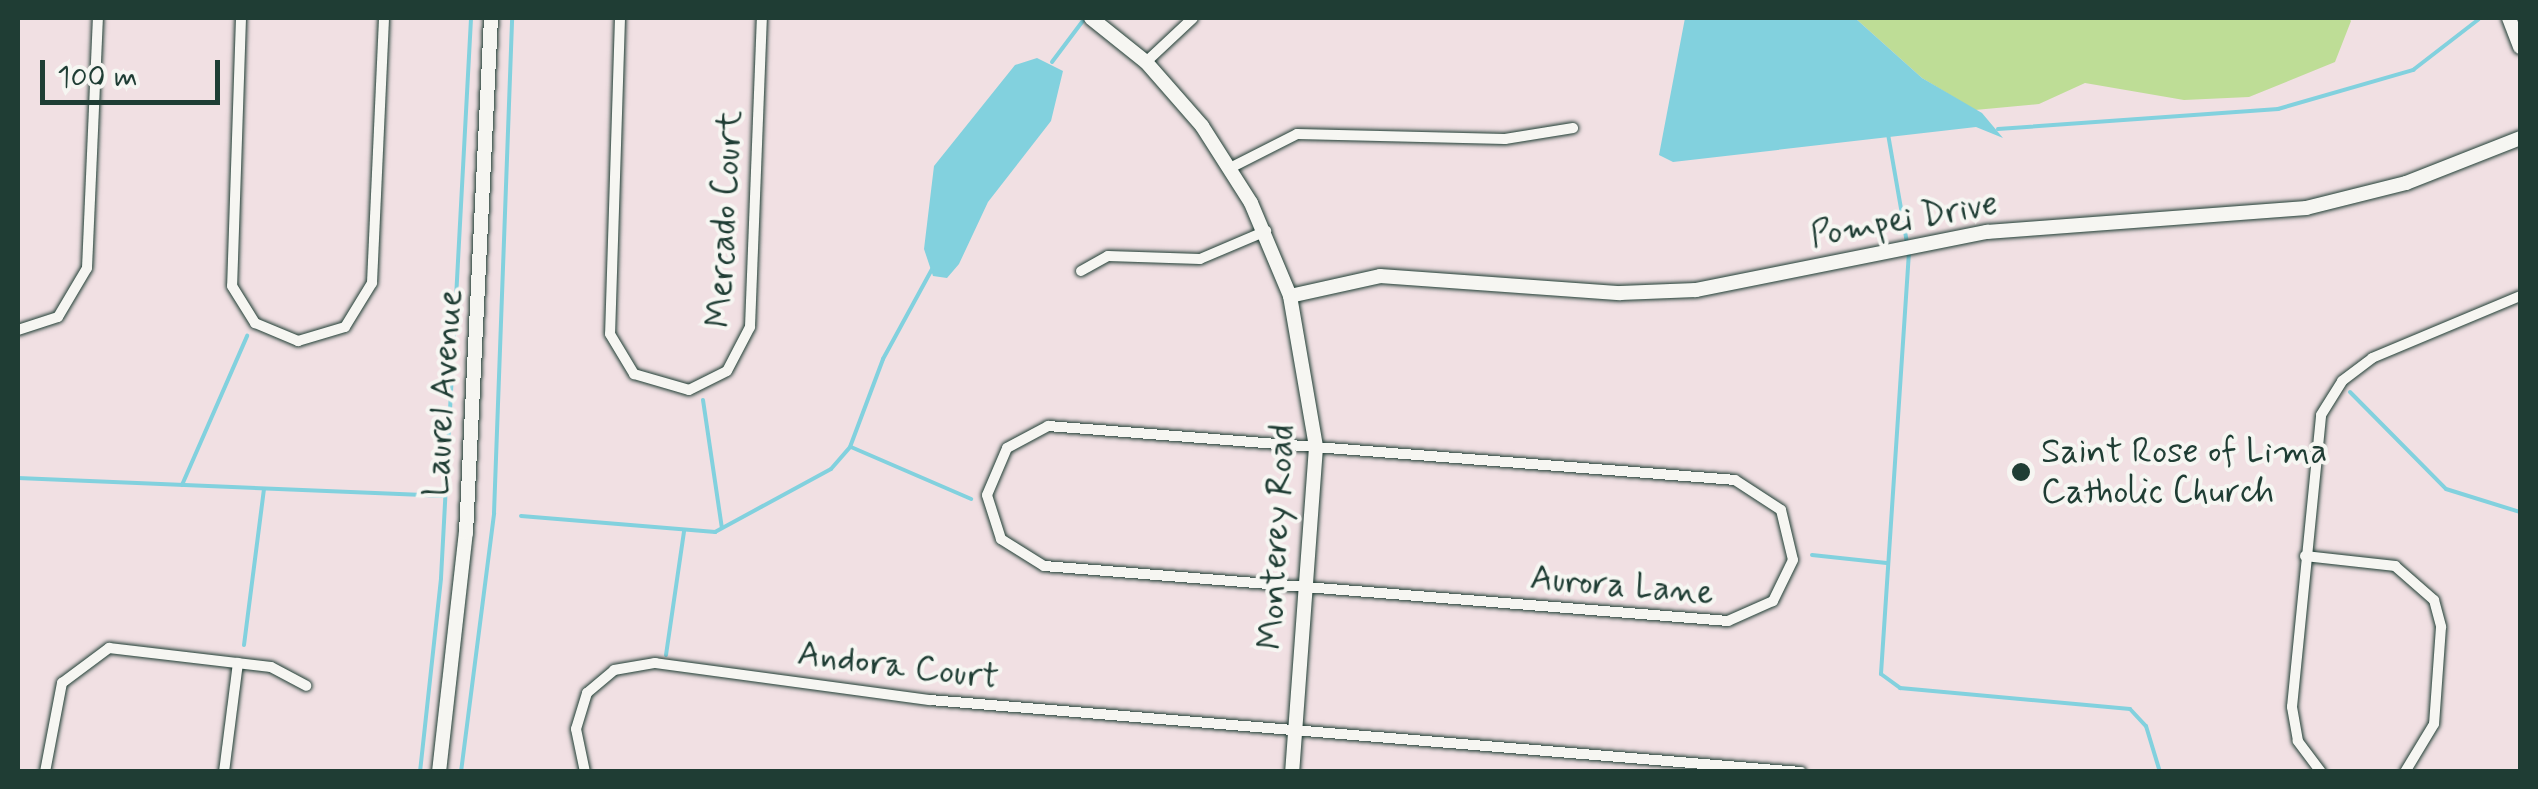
<!DOCTYPE html>
<style>
body{margin:0}
#map{position:relative;width:2538px;height:789px;overflow:hidden;background:#f1e0e3;font-family:Mynerve,sans-serif}
div>[style]{position:absolute}
.green>*{inset:0;background:#bedd96}
.water>*{inset:0;background:#82d1de}
.stream>*{height:4px;margin:-2px;padding:0 2px;transform-origin:2px;border-radius:2px;background:#82d1de}
.roads{filter:drop-shadow(0 0 2px #1f3d34) drop-shadow(0 0 2px #1f3d34)}
.street>*{height:10px;margin:-5px;padding:0 5px;transform-origin:5px;border-radius:5px;background:#f6f6f2}
.secondary>*{height:14px;margin:-7px;padding:0 7px;transform-origin:7px;border-radius:7px;background:#f6f6f2}
.dots>*{width:28px;height:28px;translate:-50% -50%;box-sizing:border-box;border:5px solid #f6f6f2;border-radius:50%}
span{translate:-50% -50%;white-space:nowrap;text-align:center;line-height:1.15;-webkit-text-stroke:8px #f6f6f2;paint-order:stroke}
.street-label{font-size:35px;color:#1f3d34}
.poi-label{font-size:35px;color:#1f3d34}
.left{translate:0 -50%;text-align:left}
.frame{position:absolute;inset:0;border:20px solid #1f3d34;pointer-events:none}
.scale{position:absolute;left:40px;top:60px;width:180px;height:45px;box-sizing:border-box;border:5px solid #1f3d34;border-top:0;padding-left:12px;font-size:30px;line-height:35px;white-space:nowrap;color:#1f3d34;-webkit-text-stroke:8px #f6f6f2;paint-order:stroke}
</style>
<div id="map">
<div class="green">
<div style="clip-path:polygon(1855px 18px,2349px 18px,2351px 21px,2335px 62px,2249px 97px,2184px 100px,2085px 83px,2039px 104px,1975px 110px,1922px 78px)"></div>
</div>
<div class="water">
<div style="clip-path:polygon(1685px 18px,1855px 18px,1922px 78px,1982px 113px,2003px 138px,1976px 127px,1673px 162px,1659px 155px)"></div>
<div style="clip-path:polygon(1037px 58px,1063px 71px,1051px 121px,988px 202px,959px 264px,947px 278px,933px 276px,924px 249px,934px 166px,1015px 65px)"></div>
</div>
<div class="stream">
<div style="left:1052px;top:62px;width:55px;rotate:-53.1deg"></div>
<div style="left:1998px;top:129px;width:281px;rotate:-4.1deg"></div>
<div style="left:2278px;top:109px;width:141px;rotate:-16.1deg"></div>
<div style="left:2413px;top:70px;width:83px;rotate:-37.7deg"></div>
<div style="left:1888px;top:134px;width:111px;rotate:80.1deg"></div>
<div style="left:1909px;top:252px;width:423px;rotate:93.8deg"></div>
<div style="left:1881px;top:674px;width:24px;rotate:36deg"></div>
<div style="left:1900px;top:688px;width:231px;rotate:5.2deg"></div>
<div style="left:2130px;top:709px;width:23px;rotate:47deg"></div>
<div style="left:2146px;top:726px;width:48px;rotate:73.1deg"></div>
<div style="left:2350px;top:392px;width:136px;rotate:45.3deg"></div>
<div style="left:2446px;top:489px;width:77px;rotate:17.3deg"></div>
<div style="left:703px;top:400px;width:129px;rotate:81.6deg"></div>
<div style="left:851px;top:447px;width:131px;rotate:23.4deg"></div>
<div style="left:18px;top:478px;width:424px;rotate:2.4deg"></div>
<div style="left:182px;top:485px;width:163px;rotate:-66.4deg"></div>
<div style="left:521px;top:516px;width:195px;rotate:4.7deg"></div>
<div style="left:715px;top:532px;width:132px;rotate:-28.5deg"></div>
<div style="left:831px;top:469px;width:29px;rotate:-49deg"></div>
<div style="left:850px;top:447px;width:94px;rotate:-69.4deg"></div>
<div style="left:883px;top:359px;width:102px;rotate:-61.4deg"></div>
<div style="left:1812px;top:555px;width:75px;rotate:6.1deg"></div>
<div style="left:244px;top:645px;width:157px;rotate:-82.7deg"></div>
<div style="left:666px;top:655px;width:125px;rotate:-81.7deg"></div>
<div style="left:420px;top:772px;width:195px;rotate:-83.8deg"></div>
<div style="left:441px;top:578px;width:561px;rotate:-86.93deg"></div>
<div style="left:461px;top:772px;width:261px;rotate:-82.7deg"></div>
<div style="left:494px;top:513px;width:495px;rotate:-87.9deg"></div>
</div>
<div class="roads">
<div class="street">
<div style="left:241px;top:18px;width:268px;rotate:91.9deg"></div>
<div style="left:232px;top:286px;width:44px;rotate:58.1deg"></div>
<div style="left:255px;top:323px;width:47px;rotate:22.7deg"></div>
<div style="left:298px;top:341px;width:49px;rotate:-16.6deg"></div>
<div style="left:345px;top:327px;width:52px;rotate:-58.5deg"></div>
<div style="left:372px;top:283px;width:265px;rotate:-87.4deg"></div>
<div style="left:620px;top:18px;width:316px;rotate:91.8deg"></div>
<div style="left:610px;top:334px;width:47px;rotate:59deg"></div>
<div style="left:634px;top:374px;width:57px;rotate:16.2deg"></div>
<div style="left:689px;top:390px;width:42px;rotate:-26.6deg"></div>
<div style="left:727px;top:371px;width:50px;rotate:-62.4deg"></div>
<div style="left:750px;top:327px;width:309px;rotate:-87.8deg"></div>
<div style="left:1146px;top:62px;width:64px;rotate:-43.1deg"></div>
<div style="left:1232px;top:167px;width:73px;rotate:-26.9deg"></div>
<div style="left:1297px;top:134px;width:208px;rotate:1.4deg"></div>
<div style="left:1505px;top:139px;width:69px;rotate:-9.2deg"></div>
<div style="left:1081px;top:271px;width:31px;rotate:-29deg"></div>
<div style="left:1108px;top:256px;width:92px;rotate:1.9deg"></div>
<div style="left:1200px;top:259px;width:72px;rotate:-23deg"></div>
<div style="left:18px;top:330px;width:42px;rotate:-18deg"></div>
<div style="left:58px;top:317px;width:57px;rotate:-59.4deg"></div>
<div style="left:87px;top:268px;width:250px;rotate:-87.5deg"></div>
<div style="left:1048px;top:426px;width:689px;rotate:4.49deg"></div>
<div style="left:1735px;top:480px;width:55px;rotate:33.1deg"></div>
<div style="left:1781px;top:510px;width:51px;rotate:76.5deg"></div>
<div style="left:1793px;top:560px;width:46px;rotate:116deg"></div>
<div style="left:1773px;top:601px;width:49px;rotate:156deg"></div>
<div style="left:1728px;top:621px;width:686px;rotate:-175.4deg"></div>
<div style="left:1044px;top:566px;width:51px;rotate:-147.9deg"></div>
<div style="left:1001px;top:539px;width:46px;rotate:-107.7deg"></div>
<div style="left:987px;top:495px;width:51px;rotate:-66.9deg"></div>
<div style="left:1007px;top:448px;width:47px;rotate:-28.2deg"></div>
<div style="left:2305px;top:556px;width:91px;rotate:6.3deg"></div>
<div style="left:2395px;top:566px;width:52px;rotate:41.1deg"></div>
<div style="left:2434px;top:600px;width:28px;rotate:75deg"></div>
<div style="left:2441px;top:627px;width:97px;rotate:94.1deg"></div>
<div style="left:2434px;top:724px;width:56px;rotate:121.1deg"></div>
<div style="left:45px;top:772px;width:91px;rotate:-79.2deg"></div>
<div style="left:62px;top:683px;width:59px;rotate:-36.7deg"></div>
<div style="left:109px;top:648px;width:163px;rotate:6.7deg"></div>
<div style="left:271px;top:667px;width:40px;rotate:28deg"></div>
<div style="left:224px;top:772px;width:110px;rotate:-82.7deg"></div>
<div style="left:585px;top:772px;width:44px;rotate:-101.8deg"></div>
<div style="left:576px;top:729px;width:38px;rotate:-73deg"></div>
<div style="left:587px;top:693px;width:35px;rotate:-40deg"></div>
<div style="left:614px;top:670px;width:42px;rotate:-9.7deg"></div>
<div style="left:655px;top:663px;width:277px;rotate:7.7deg"></div>
<div style="left:930px;top:700px;width:874px;rotate:4.73deg"></div>
<div style="left:2321px;top:772px;width:39px;rotate:-127deg"></div>
<div style="left:2298px;top:741px;width:35px;rotate:-100deg"></div>
<div style="left:2292px;top:707px;width:293px;rotate:-84.3deg"></div>
<div style="left:2321px;top:415px;width:40px;rotate:-58deg"></div>
<div style="left:2342px;top:381px;width:38px;rotate:-37deg"></div>
<div style="left:2372px;top:358px;width:160px;rotate:-22.7deg"></div>
</div>
<div class="secondary">
<div style="left:1091px;top:18px;width:70px;rotate:38.7deg"></div>
<div style="left:1146px;top:62px;width:85px;rotate:48.8deg"></div>
<div style="left:1202px;top:126px;width:91px;rotate:57.5deg"></div>
<div style="left:1251px;top:203px;width:101px;rotate:67.2deg"></div>
<div style="left:1290px;top:296px;width:153px;rotate:80.2deg"></div>
<div style="left:1316px;top:447px;width:326px;rotate:94.2deg"></div>
<div style="left:2509px;top:18px;width:31px;rotate:69deg"></div>
<div style="left:1290px;top:296px;width:92px;rotate:-12.5deg"></div>
<div style="left:1380px;top:276px;width:241px;rotate:4.1deg"></div>
<div style="left:1620px;top:293px;width:76px;rotate:-2.3deg"></div>
<div style="left:1696px;top:290px;width:297px;rotate:-11.3deg"></div>
<div style="left:1987px;top:232px;width:320px;rotate:-4.3deg"></div>
<div style="left:2306px;top:208px;width:103px;rotate:-14deg"></div>
<div style="left:2406px;top:183px;width:123px;rotate:-21.5deg"></div>
<div style="left:439px;top:772px;width:241px;rotate:-83.6deg"></div>
<div style="left:466px;top:533px;width:516px;rotate:-87.22deg"></div>
</div>
</div>
<div class="dots">
<div style="left:2021px;top:472px;background:#1f3d34"></div>
</div>
<div class="street-label">
<span style="left:725px;top:219px;rotate:-87deg">Mercado Court</span>
<span style="left:1904px;top:220px;rotate:-10deg">Pompei Drive</span>
<span style="left:444px;top:393px;rotate:-86deg">Laurel Avenue</span>
<span style="left:1277px;top:537px;rotate:-87deg">Monterey Road</span>
<span style="left:1622px;top:586px;rotate:5deg">Aurora Lane</span>
<span style="left:898px;top:666px;rotate:7deg">Andora Court</span>
</div>
<div class="poi-label">
<span class="left" style="left:2041px;top:472px">Saint Rose of Lima<br>Catholic Church</span>
</div>
<div class="frame"></div>
<div class="scale">100 m</div>
</div>
